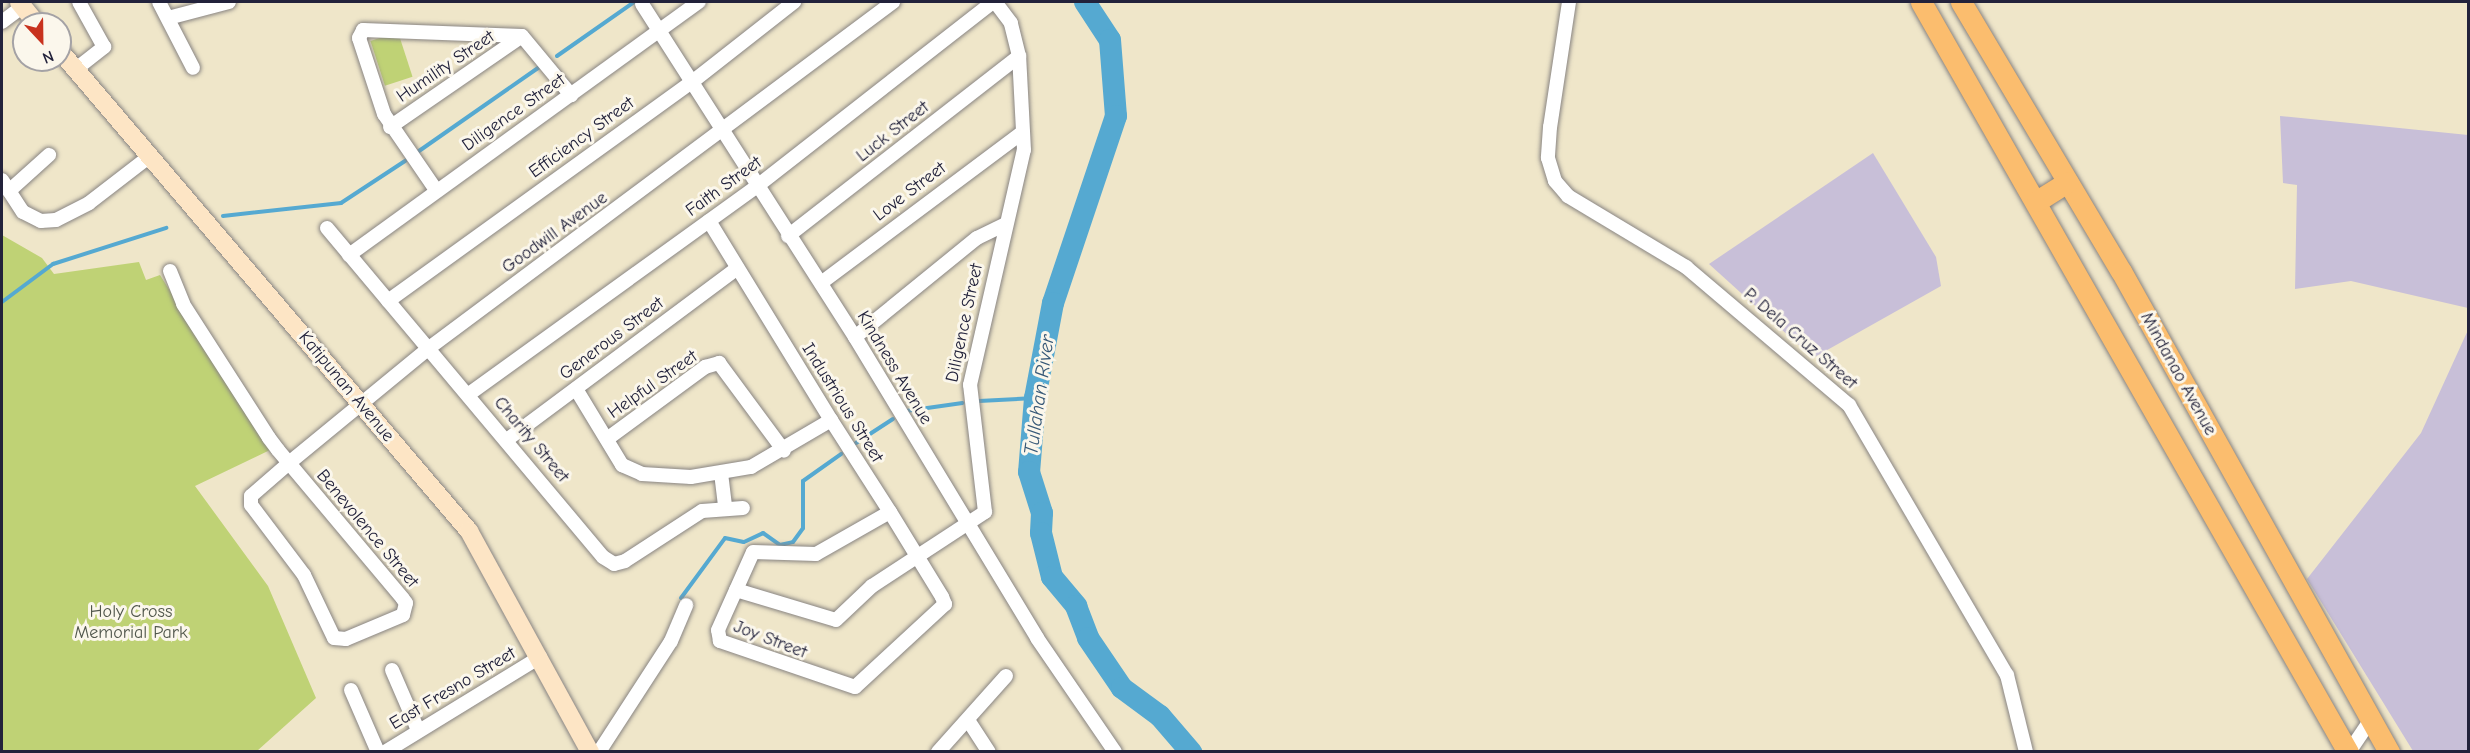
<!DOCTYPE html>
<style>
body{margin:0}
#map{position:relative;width:2470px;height:753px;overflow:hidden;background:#efe6c9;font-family:"Comic Neue",sans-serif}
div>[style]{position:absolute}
.industrial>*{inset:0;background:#c8bfd8}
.green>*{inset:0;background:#bfd275;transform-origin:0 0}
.stream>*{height:4px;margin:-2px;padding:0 2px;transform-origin:2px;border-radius:2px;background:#55a9d1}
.river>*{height:22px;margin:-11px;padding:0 11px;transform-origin:11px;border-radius:11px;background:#55a9d1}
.roads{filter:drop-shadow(0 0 2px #888482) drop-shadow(0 0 2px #888482)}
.minor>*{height:14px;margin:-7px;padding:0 7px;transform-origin:7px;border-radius:7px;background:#fff}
.secondary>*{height:18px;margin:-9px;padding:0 9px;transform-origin:9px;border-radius:9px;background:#fde5c5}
.primary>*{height:21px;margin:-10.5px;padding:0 10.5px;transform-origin:10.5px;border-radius:10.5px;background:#fbbd6e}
span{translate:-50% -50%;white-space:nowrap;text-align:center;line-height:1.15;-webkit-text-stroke:6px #fbf7ec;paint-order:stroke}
.street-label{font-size:18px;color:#22223b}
.park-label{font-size:18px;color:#51574c}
.water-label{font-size:20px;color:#365877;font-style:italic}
.frame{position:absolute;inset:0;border:3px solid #22223b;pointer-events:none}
.north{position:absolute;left:12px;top:12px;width:60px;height:60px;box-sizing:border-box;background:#fbf7ec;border:2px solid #a4a2a5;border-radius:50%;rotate:158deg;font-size:16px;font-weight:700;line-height:24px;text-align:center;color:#22223b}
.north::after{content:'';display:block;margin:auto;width:21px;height:27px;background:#c8321e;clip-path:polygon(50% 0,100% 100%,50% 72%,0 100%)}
</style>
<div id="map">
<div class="industrial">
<div style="clip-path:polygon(2280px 116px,2468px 135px,2468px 308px,2351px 281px,2295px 289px,2297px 185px,2283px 183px)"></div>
<div style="clip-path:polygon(1873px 153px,1936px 257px,1941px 286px,1813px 358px,1709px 264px)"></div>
<div style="clip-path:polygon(2468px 330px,2468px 751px,2413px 751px,2307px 579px,2421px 433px)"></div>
</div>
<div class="green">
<div style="left:398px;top:32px;width:47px;height:29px;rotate:72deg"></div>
<div style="clip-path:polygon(2px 235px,42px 258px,54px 274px,139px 262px,146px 280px,160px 275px,270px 450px,195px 486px,268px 586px,316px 698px,257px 751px,2px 751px)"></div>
</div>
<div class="stream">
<div style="left:557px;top:56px;width:94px;rotate:-35deg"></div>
<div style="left:419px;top:151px;width:149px;rotate:-34.9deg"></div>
<div style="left:223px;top:216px;width:119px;rotate:-6.3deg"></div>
<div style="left:341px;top:203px;width:77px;rotate:-33.3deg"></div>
<div style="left:2px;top:302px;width:64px;rotate:-36.7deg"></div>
<div style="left:53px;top:264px;width:119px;rotate:-17.7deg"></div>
<div style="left:979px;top:401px;width:56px;rotate:-3.1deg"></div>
<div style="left:906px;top:411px;width:57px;rotate:-8.1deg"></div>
<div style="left:856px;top:443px;width:44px;rotate:-33deg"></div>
<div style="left:681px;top:598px;width:74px;rotate:-53.7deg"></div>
<div style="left:725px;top:538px;width:19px;rotate:12deg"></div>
<div style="left:744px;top:542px;width:21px;rotate:-25deg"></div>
<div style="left:763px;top:533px;width:21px;rotate:35deg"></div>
<div style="left:780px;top:545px;width:13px;rotate:-13deg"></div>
<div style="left:793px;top:542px;width:17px;rotate:-54deg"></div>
<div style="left:803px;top:528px;width:47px;rotate:-90deg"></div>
<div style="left:803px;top:481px;width:47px;rotate:-35.4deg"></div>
</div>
<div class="river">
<div style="left:1085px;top:2px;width:45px;rotate:56.7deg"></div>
<div style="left:1110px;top:40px;width:76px;rotate:85.5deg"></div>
<div style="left:1116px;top:116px;width:197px;rotate:108.6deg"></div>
<div style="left:1053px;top:303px;width:97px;rotate:100.7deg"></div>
<div style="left:1035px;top:398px;width:74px;rotate:94.6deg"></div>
<div style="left:1029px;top:472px;width:43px;rotate:72.4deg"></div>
<div style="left:1042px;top:513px;width:20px;rotate:93deg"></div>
<div style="left:1041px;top:533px;width:45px;rotate:76deg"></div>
<div style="left:1052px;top:577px;width:38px;rotate:50deg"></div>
<div style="left:1076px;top:606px;width:34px;rotate:69deg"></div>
<div style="left:1088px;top:638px;width:60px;rotate:55.8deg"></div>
<div style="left:1122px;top:688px;width:47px;rotate:36.4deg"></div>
<div style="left:1160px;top:716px;width:48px;rotate:49.3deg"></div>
</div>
<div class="roads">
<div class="minor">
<div style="left:159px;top:2px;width:74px;rotate:62.7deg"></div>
<div style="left:1569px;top:2px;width:126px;rotate:98.6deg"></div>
<div style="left:1550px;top:127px;width:31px;rotate:94deg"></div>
<div style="left:1548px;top:158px;width:24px;rotate:73deg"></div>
<div style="left:1555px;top:181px;width:20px;rotate:49deg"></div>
<div style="left:1568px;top:196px;width:138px;rotate:31deg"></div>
<div style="left:1686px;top:267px;width:214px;rotate:40.3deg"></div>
<div style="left:1849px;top:405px;width:313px;rotate:59.7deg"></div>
<div style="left:2007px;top:675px;width:79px;rotate:76.1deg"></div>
<div style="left:642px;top:4px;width:395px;rotate:57.4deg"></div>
<div style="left:855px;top:337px;width:352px;rotate:58.8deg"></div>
<div style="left:1037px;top:638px;width:138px;rotate:55.6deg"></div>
<div style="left:168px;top:18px;width:63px;rotate:-14.7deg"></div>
<div style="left:2px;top:22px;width:25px;rotate:-37deg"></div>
<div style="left:76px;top:69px;width:36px;rotate:-38deg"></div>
<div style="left:104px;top:47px;width:51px;rotate:-119.1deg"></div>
<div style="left:390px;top:127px;width:160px;rotate:-34.6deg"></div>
<div style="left:2px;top:180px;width:38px;rotate:57deg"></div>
<div style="left:23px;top:212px;width:20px;rotate:27deg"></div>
<div style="left:41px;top:221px;width:15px;rotate:-4deg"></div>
<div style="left:56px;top:220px;width:37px;rotate:-27deg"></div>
<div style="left:89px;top:203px;width:77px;rotate:-37.6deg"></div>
<div style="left:436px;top:190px;width:92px;rotate:-124.4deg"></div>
<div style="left:384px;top:114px;width:80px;rotate:-108.2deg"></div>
<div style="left:359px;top:38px;width:9px;rotate:-63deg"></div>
<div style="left:363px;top:30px;width:159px;rotate:2.2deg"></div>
<div style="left:522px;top:36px;width:77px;rotate:50.3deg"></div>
<div style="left:9px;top:191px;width:54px;rotate:-42deg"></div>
<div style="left:709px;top:221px;width:233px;rotate:58.5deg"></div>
<div style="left:831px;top:420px;width:109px;rotate:57.3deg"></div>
<div style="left:890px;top:512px;width:100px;rotate:58.5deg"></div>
<div style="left:942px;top:597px;width:8px;rotate:67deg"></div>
<div style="left:945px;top:604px;width:122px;rotate:137.3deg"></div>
<div style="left:855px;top:687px;width:143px;rotate:-161.2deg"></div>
<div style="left:720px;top:641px;width:11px;rotate:-100deg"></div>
<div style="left:718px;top:630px;width:85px;rotate:-65.8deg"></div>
<div style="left:753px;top:552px;width:63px;rotate:1.8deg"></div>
<div style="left:816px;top:554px;width:85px;rotate:-29.6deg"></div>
<div style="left:327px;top:228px;width:429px;rotate:50deg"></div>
<div style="left:603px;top:557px;width:13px;rotate:32deg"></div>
<div style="left:614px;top:564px;width:11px;rotate:-15deg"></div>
<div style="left:625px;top:561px;width:92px;rotate:-33deg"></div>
<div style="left:702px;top:511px;width:41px;rotate:-4.2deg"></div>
<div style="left:788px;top:236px;width:293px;rotate:-37.9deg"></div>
<div style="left:349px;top:255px;width:432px;rotate:-35.9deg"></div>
<div style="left:170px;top:271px;width:35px;rotate:68deg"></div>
<div style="left:183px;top:304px;width:159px;rotate:57.3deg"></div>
<div style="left:269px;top:438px;width:15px;rotate:53deg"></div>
<div style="left:278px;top:450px;width:17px;rotate:50deg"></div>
<div style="left:289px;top:463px;width:177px;rotate:50deg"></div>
<div style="left:403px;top:599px;width:5px;rotate:53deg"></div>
<div style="left:406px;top:603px;width:12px;rotate:104deg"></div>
<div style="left:403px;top:615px;width:62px;rotate:157.2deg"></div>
<div style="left:346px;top:639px;width:12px;rotate:-175deg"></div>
<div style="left:334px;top:638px;width:70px;rotate:-115.5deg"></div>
<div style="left:304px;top:575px;width:88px;rotate:-127.1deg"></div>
<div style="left:251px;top:505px;width:9px;rotate:-90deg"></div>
<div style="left:251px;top:496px;width:50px;rotate:-41deg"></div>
<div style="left:289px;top:463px;width:181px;rotate:-39.4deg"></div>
<div style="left:429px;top:348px;width:579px;rotate:-36.71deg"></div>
<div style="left:821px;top:283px;width:252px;rotate:-36.8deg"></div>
<div style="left:388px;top:301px;width:375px;rotate:-35.8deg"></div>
<div style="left:692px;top:82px;width:130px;rotate:-38.1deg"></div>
<div style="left:855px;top:337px;width:157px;rotate:-39.1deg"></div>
<div style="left:977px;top:238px;width:32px;rotate:-26deg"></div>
<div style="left:576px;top:389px;width:89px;rotate:58.8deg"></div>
<div style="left:622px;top:465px;width:22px;rotate:24deg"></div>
<div style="left:642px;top:474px;width:49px;rotate:3.5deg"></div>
<div style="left:691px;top:477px;width:61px;rotate:-9.5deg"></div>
<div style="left:751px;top:467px;width:93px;rotate:-30.4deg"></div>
<div style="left:469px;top:394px;width:354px;rotate:-35.8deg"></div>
<div style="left:756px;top:187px;width:301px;rotate:-38deg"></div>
<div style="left:508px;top:439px;width:286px;rotate:-36.7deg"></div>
<div style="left:607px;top:439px;width:122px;rotate:-36.3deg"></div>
<div style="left:705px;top:367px;width:15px;rotate:-16deg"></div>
<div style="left:719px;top:363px;width:109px;rotate:53.5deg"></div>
<div style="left:721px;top:473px;width:35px;rotate:83deg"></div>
<div style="left:736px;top:590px;width:104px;rotate:16.7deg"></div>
<div style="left:836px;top:620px;width:50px;rotate:-43.4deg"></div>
<div style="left:872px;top:586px;width:135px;rotate:-33.2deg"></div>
<div style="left:985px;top:512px;width:128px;rotate:-96.7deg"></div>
<div style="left:970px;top:385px;width:241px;rotate:-77.1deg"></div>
<div style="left:1024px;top:150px;width:94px;rotate:-93deg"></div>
<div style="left:1019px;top:56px;width:34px;rotate:-104deg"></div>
<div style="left:1011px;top:23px;width:26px;rotate:-127deg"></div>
<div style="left:392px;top:670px;width:65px;rotate:66.6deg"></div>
<div style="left:351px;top:690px;width:68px;rotate:66.5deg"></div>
<div style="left:968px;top:720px;width:38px;rotate:57deg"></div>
<div style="left:385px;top:752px;width:182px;rotate:-31.5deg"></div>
<div style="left:599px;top:752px;width:132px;rotate:-57deg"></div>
<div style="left:671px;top:641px;width:39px;rotate:-67deg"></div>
<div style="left:938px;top:752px;width:102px;rotate:-48.2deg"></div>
<div style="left:2349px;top:752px;width:37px;rotate:-56deg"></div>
</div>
<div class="secondary">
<div style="left:19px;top:2px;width:28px;rotate:51deg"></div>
<div style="left:60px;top:51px;width:631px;rotate:49.57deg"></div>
<div style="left:469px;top:531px;width:252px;rotate:61.3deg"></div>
</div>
<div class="primary">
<div style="left:1921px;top:2px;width:863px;rotate:60.35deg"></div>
<div style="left:1961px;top:2px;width:313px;rotate:59.3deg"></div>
<div style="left:2121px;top:271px;width:551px;rotate:60.87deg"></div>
<div style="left:2037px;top:201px;width:36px;rotate:-32deg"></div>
</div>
</div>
<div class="street-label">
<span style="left:446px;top:67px;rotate:-34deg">Humility Street</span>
<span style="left:514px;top:113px;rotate:-35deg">Diligence Street</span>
<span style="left:893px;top:132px;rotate:-38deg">Luck Street</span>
<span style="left:582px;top:138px;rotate:-36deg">Efficiency Street</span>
<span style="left:724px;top:187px;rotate:-36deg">Faith Street</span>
<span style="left:910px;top:192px;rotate:-37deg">Love Street</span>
<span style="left:555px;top:233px;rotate:-36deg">Goodwill Avenue</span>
<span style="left:965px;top:323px;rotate:-78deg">Diligence Street</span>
<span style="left:612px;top:339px;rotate:-37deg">Generous Street</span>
<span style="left:1800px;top:339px;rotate:41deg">P. Dela Cruz Street</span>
<span style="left:894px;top:368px;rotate:59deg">Kindness Avenue</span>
<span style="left:2178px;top:374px;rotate:61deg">Mindanao Avenue</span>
<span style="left:653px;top:385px;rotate:-35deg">Helpful Street</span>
<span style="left:346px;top:387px;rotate:50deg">Katipunan Avenue</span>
<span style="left:842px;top:403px;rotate:58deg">Industrious Street</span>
<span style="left:531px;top:440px;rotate:50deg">Charity Street</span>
<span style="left:367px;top:529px;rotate:50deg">Benevolence Street</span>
<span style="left:770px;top:640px;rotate:21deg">Joy Street</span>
<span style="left:453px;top:689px;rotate:-31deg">East Fresno Street</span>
</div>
<div class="park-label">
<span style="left:131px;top:623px">Holy Cross<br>Memorial Park</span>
</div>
<div class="water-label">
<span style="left:1039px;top:395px;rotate:-82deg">Tullahan River</span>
</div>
<div class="frame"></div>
<div class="north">N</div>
</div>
